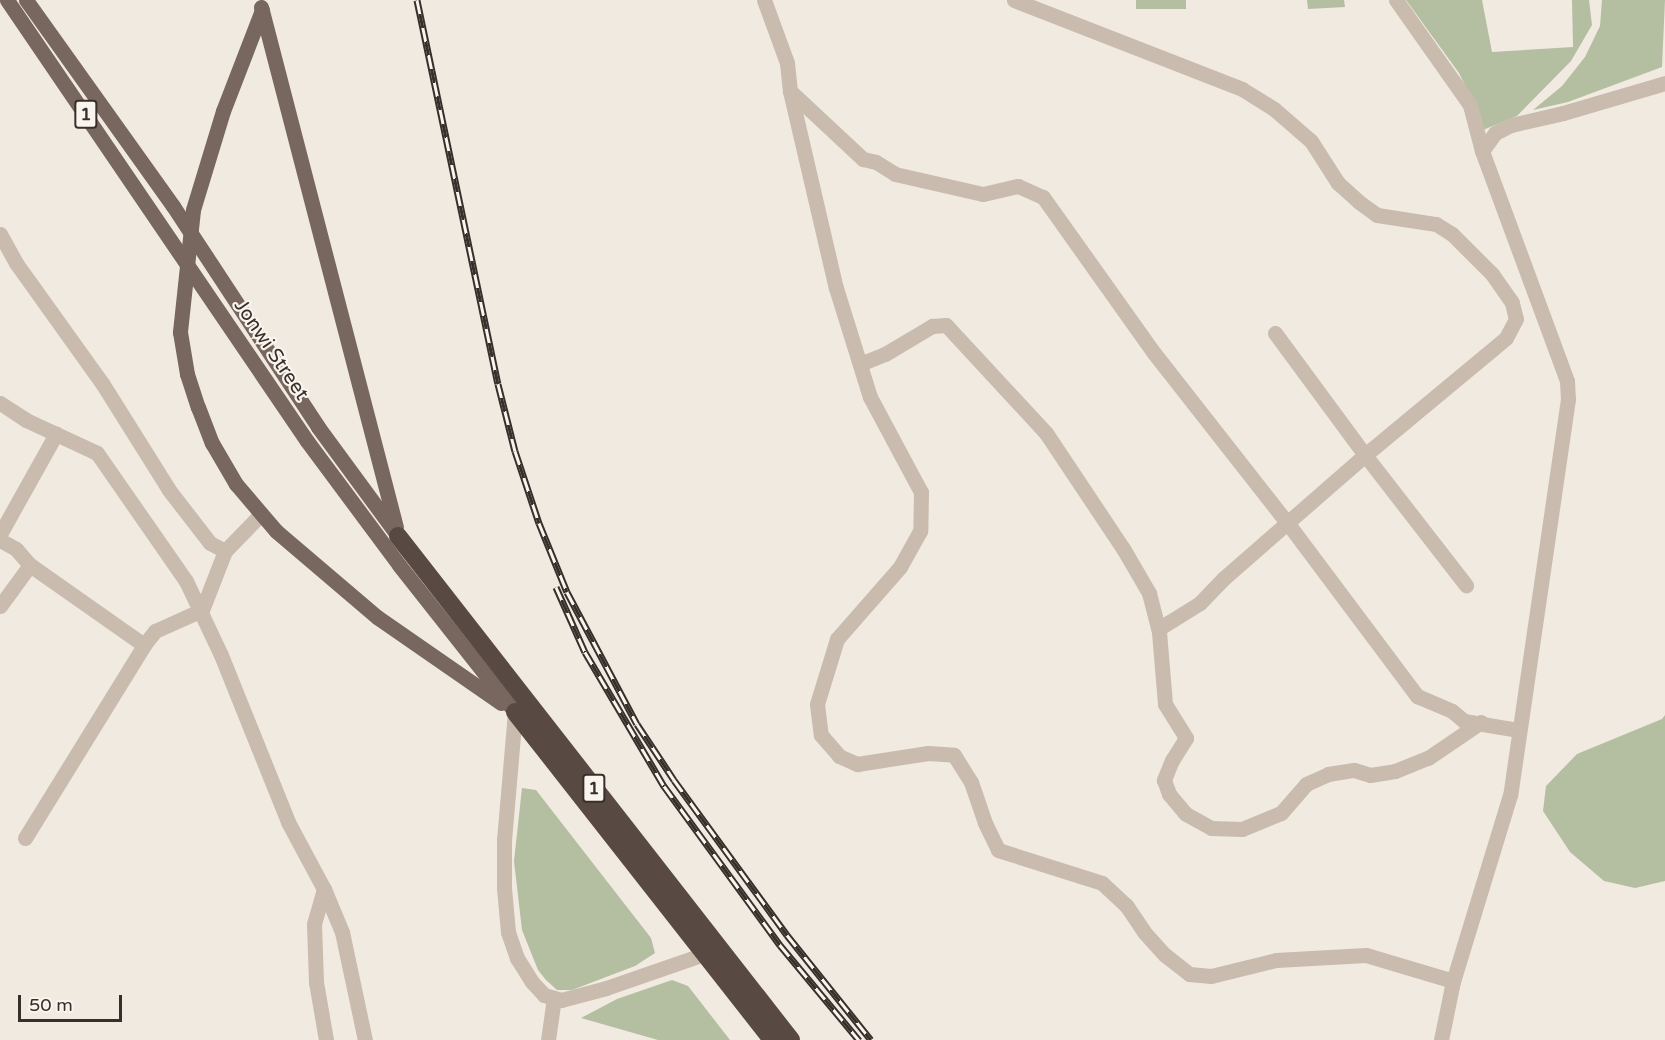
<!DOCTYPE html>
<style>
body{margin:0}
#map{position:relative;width:1665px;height:1040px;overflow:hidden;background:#f1eae0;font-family:"Varela Round",sans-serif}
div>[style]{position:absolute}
.green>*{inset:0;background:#b4bfa1;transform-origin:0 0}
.minor>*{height:15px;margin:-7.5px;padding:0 7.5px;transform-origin:7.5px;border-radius:7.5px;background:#c9bbad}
.major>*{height:15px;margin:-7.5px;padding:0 7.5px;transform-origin:7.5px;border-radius:7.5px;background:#78675e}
.highway>*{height:18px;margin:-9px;padding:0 9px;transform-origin:9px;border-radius:9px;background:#584a43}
.rail>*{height:7px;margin-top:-3.5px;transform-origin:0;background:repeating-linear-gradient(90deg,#f9f4ed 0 14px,#382f2b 0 28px);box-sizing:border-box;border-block:2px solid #382f2b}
span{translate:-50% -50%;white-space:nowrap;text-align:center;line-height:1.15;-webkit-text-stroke:4.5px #f9f4ed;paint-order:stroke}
.shield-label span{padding:2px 4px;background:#f9f4ed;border:2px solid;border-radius:4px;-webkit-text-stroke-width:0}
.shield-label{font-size:18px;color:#382f2b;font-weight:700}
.street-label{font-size:20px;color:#382f2b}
.scale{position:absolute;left:18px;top:995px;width:104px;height:27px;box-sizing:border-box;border:3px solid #382f2b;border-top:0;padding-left:8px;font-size:18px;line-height:21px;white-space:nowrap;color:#382f2b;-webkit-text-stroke:4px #f9f4ed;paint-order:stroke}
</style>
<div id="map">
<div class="green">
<div style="left:1136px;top:0;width:50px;height:9px"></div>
<div style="clip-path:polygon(1307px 0,1344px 0,1345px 7px,1308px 9px)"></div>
<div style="clip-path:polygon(1406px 0,1482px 0,1492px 52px,1573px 47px,1572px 0,1589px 0,1592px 25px,1571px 61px,1517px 116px,1483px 130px,1479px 114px,1459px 73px)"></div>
<div style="clip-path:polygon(1602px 0,1665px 0,1662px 67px,1568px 102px,1533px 110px,1562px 86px,1585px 57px,1600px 26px)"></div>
<div style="clip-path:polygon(1665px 715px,1665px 881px,1635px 888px,1604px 881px,1570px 852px,1543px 811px,1546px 786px,1577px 754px,1662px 719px)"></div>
<div style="clip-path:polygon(522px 788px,536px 790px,651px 938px,655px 953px,635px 966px,572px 990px,557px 990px,546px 980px,538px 970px,522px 930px,514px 861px)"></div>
<div style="clip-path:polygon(672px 980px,688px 986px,730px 1040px,658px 1040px,581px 1018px,617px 999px)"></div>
</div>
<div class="minor">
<div style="left:764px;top:0;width:67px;rotate:69.9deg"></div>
<div style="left:787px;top:63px;width:28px;rotate:84deg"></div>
<div style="left:790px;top:91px;width:202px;rotate:76.9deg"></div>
<div style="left:836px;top:288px;width:114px;rotate:72.7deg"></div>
<div style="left:870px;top:397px;width:108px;rotate:61.8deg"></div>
<div style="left:921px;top:492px;width:39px;rotate:91deg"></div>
<div style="left:920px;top:531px;width:41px;rotate:119.1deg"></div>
<div style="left:900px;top:567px;width:96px;rotate:131.2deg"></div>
<div style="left:837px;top:639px;width:68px;rotate:107.1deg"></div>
<div style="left:817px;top:704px;width:31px;rotate:83deg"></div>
<div style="left:821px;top:735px;width:28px;rotate:49deg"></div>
<div style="left:839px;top:756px;width:20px;rotate:24deg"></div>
<div style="left:857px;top:764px;width:72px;rotate:-8.8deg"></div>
<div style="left:928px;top:753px;width:26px;rotate:4deg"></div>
<div style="left:954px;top:755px;width:32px;rotate:58deg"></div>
<div style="left:971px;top:782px;width:43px;rotate:71.1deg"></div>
<div style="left:985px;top:823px;width:30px;rotate:64deg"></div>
<div style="left:998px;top:850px;width:109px;rotate:17.6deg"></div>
<div style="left:1102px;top:883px;width:33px;rotate:43deg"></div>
<div style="left:1126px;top:905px;width:32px;rotate:56deg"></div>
<div style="left:1144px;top:932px;width:31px;rotate:48deg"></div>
<div style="left:1165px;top:955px;width:31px;rotate:38deg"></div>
<div style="left:1189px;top:974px;width:22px;rotate:5deg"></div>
<div style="left:1211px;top:976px;width:67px;rotate:-13.8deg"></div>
<div style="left:1276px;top:960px;width:90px;rotate:-3.2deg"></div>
<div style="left:1366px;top:955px;width:91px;rotate:16.6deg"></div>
<div style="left:1014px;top:0;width:245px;rotate:21.3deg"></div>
<div style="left:1242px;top:89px;width:38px;rotate:32deg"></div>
<div style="left:1274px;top:109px;width:49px;rotate:40.9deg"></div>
<div style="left:1311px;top:141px;width:50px;rotate:57.3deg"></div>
<div style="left:1338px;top:183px;width:28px;rotate:42deg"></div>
<div style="left:1359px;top:202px;width:22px;rotate:36deg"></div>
<div style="left:1377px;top:215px;width:60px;rotate:8.7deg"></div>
<div style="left:1436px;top:224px;width:19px;rotate:32deg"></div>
<div style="left:1452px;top:234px;width:57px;rotate:45deg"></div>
<div style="left:1492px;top:274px;width:35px;rotate:55deg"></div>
<div style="left:1512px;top:303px;width:16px;rotate:76deg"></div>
<div style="left:1516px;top:319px;width:21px;rotate:118deg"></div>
<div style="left:1506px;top:338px;width:183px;rotate:140.3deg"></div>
<div style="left:1365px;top:455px;width:189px;rotate:138.9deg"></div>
<div style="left:1223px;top:579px;width:33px;rotate:134deg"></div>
<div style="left:1200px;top:603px;width:49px;rotate:148.2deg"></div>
<div style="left:1396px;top:0;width:128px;rotate:54.8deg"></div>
<div style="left:1470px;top:105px;width:48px;rotate:75.4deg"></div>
<div style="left:1482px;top:151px;width:245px;rotate:69.7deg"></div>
<div style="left:1567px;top:381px;width:18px;rotate:87deg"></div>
<div style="left:1568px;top:399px;width:400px;rotate:98.3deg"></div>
<div style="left:1510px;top:795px;width:195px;rotate:107deg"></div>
<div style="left:1453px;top:981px;width:60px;rotate:101.5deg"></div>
<div style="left:790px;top:91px;width:100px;rotate:43deg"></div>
<div style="left:863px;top:159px;width:13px;rotate:13deg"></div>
<div style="left:876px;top:162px;width:22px;rotate:32deg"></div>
<div style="left:895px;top:174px;width:90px;rotate:12.8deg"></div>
<div style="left:983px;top:194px;width:36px;rotate:-13deg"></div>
<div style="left:1018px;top:186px;width:27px;rotate:24deg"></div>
<div style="left:1043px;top:197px;width:191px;rotate:54.6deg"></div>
<div style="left:1154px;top:353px;width:219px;rotate:51.9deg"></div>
<div style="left:1289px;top:525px;width:214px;rotate:53.2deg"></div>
<div style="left:1417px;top:696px;width:38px;rotate:23deg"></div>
<div style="left:1452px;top:711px;width:16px;rotate:40deg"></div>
<div style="left:1464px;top:721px;width:56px;rotate:9.3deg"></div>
<div style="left:1482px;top:151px;width:22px;rotate:-54deg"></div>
<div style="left:1495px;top:133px;width:18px;rotate:-27deg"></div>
<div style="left:1511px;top:125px;width:53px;rotate:-13deg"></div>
<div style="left:1563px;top:113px;width:106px;rotate:-16.4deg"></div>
<div style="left:0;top:234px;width:33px;rotate:61deg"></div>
<div style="left:16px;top:263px;width:148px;rotate:54.4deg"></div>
<div style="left:102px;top:383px;width:126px;rotate:57.9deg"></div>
<div style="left:169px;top:490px;width:67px;rotate:52.3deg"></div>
<div style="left:210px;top:543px;width:17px;rotate:28deg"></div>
<div style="left:225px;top:551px;width:50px;rotate:-45.8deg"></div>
<div style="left:1275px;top:333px;width:152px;rotate:53.6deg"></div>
<div style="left:1365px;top:455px;width:165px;rotate:52.2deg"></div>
<div style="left:860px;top:364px;width:27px;rotate:-22deg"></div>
<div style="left:885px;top:354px;width:55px;rotate:-30.8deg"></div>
<div style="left:932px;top:326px;width:14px;rotate:-4deg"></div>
<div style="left:946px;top:325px;width:147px;rotate:47.2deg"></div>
<div style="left:1046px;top:433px;width:141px;rotate:56.3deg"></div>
<div style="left:1124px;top:550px;width:50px;rotate:59.8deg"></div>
<div style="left:1149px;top:593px;width:40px;rotate:75.6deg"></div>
<div style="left:1159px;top:632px;width:72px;rotate:85.2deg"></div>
<div style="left:1165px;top:704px;width:40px;rotate:58deg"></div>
<div style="left:1186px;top:738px;width:26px;rotate:122deg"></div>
<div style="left:1172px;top:760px;width:22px;rotate:112deg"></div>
<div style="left:1164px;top:780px;width:15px;rotate:70deg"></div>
<div style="left:1169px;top:794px;width:26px;rotate:50deg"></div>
<div style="left:1186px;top:814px;width:29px;rotate:29deg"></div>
<div style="left:1211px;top:828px;width:31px;rotate:2deg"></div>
<div style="left:1242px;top:829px;width:42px;rotate:-22.3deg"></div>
<div style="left:1281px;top:813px;width:38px;rotate:-49deg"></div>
<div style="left:1306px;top:784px;width:24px;rotate:-24deg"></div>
<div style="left:1328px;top:774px;width:26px;rotate:-9deg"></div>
<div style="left:1354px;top:770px;width:17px;rotate:17deg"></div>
<div style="left:1370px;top:775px;width:25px;rotate:-9deg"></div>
<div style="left:1395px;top:771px;width:35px;rotate:-22deg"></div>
<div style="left:1428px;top:758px;width:64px;rotate:-34.2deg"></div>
<div style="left:0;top:403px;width:31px;rotate:33deg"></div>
<div style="left:26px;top:420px;width:78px;rotate:24.9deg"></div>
<div style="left:97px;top:453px;width:156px;rotate:55.2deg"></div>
<div style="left:186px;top:581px;width:82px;rotate:64.7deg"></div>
<div style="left:221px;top:655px;width:180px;rotate:68.1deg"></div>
<div style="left:288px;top:822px;width:76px;rotate:61.8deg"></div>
<div style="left:324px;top:889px;width:47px;rotate:67.3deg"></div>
<div style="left:342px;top:932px;width:110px;rotate:78deg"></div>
<div style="left:0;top:534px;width:115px;rotate:-60.8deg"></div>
<div style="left:0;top:540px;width:18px;rotate:29deg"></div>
<div style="left:16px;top:549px;width:21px;rotate:49deg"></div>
<div style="left:30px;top:565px;width:139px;rotate:35.1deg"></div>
<div style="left:0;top:606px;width:51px;rotate:-53.8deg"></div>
<div style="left:515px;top:712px;width:128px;rotate:94.9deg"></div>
<div style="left:504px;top:840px;width:48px;rotate:90deg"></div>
<div style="left:504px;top:888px;width:44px;rotate:84.8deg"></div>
<div style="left:508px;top:932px;width:28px;rotate:71deg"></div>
<div style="left:517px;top:958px;width:28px;rotate:58deg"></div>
<div style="left:532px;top:982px;width:18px;rotate:47deg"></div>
<div style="left:544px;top:995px;width:18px;rotate:16deg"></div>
<div style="left:561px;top:1000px;width:47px;rotate:-14.9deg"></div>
<div style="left:606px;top:988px;width:104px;rotate:-19.1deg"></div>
<div style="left:25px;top:838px;width:227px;rotate:-58.3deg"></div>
<div style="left:144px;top:645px;width:18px;rotate:-52deg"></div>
<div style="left:155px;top:631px;width:51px;rotate:-24.1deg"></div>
<div style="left:202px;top:610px;width:63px;rotate:-68.7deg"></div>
<div style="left:324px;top:889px;width:36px;rotate:106deg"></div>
<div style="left:314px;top:924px;width:58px;rotate:88deg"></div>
<div style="left:316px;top:982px;width:59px;rotate:80.2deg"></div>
<div style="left:548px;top:1040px;width:42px;rotate:-81.9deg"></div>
</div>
<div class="major">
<div style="left:7px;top:0;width:533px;rotate:55.77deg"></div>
<div style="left:307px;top:441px;width:154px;rotate:53.4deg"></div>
<div style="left:399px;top:565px;width:187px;rotate:51.7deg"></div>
<div style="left:26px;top:0;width:253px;rotate:54.5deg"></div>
<div style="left:173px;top:206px;width:264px;rotate:56.7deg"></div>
<div style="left:318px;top:427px;width:135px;rotate:53.7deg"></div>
<div style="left:261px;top:7px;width:537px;rotate:75.45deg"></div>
<div style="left:262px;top:10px;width:108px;rotate:111.1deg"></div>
<div style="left:223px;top:111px;width:103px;rotate:106.9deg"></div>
<div style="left:193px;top:210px;width:123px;rotate:96.1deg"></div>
<div style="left:180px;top:332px;width:43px;rotate:80.5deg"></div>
<div style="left:187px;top:374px;width:35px;rotate:72deg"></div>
<div style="left:198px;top:407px;width:39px;rotate:69deg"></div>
<div style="left:212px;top:443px;width:48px;rotate:59.7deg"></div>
<div style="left:236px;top:484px;width:62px;rotate:49.6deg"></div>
<div style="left:276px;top:531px;width:133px;rotate:40.4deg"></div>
<div style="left:377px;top:617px;width:151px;rotate:34.7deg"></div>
</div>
<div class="highway">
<div style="left:398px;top:536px;width:639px;rotate:52.05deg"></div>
<div style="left:515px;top:712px;width:417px;rotate:51.9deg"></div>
</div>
<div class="rail">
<div style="left:417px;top:0;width:392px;rotate:78.1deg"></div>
<div style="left:498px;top:384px;width:69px;rotate:75.8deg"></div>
<div style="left:515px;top:451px;width:76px;rotate:71.6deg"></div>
<div style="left:539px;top:523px;width:74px;rotate:67.9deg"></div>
<div style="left:567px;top:592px;width:149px;rotate:62.1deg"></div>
<div style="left:637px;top:724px;width:67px;rotate:56.5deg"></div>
<div style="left:674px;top:780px;width:192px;rotate:53.9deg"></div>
<div style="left:787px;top:935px;width:134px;rotate:51.3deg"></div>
<div style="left:556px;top:587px;width:71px;rotate:66deg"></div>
<div style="left:585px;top:652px;width:156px;rotate:59.5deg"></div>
<div style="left:664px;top:786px;width:197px;rotate:53.9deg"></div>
<div style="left:780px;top:945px;width:124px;rotate:50.3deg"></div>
</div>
<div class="shield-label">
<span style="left:86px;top:114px">1</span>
<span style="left:594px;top:788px">1</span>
</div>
<div class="street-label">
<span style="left:271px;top:350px;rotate:56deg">Jonwi Street</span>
</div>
<div class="scale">50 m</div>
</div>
